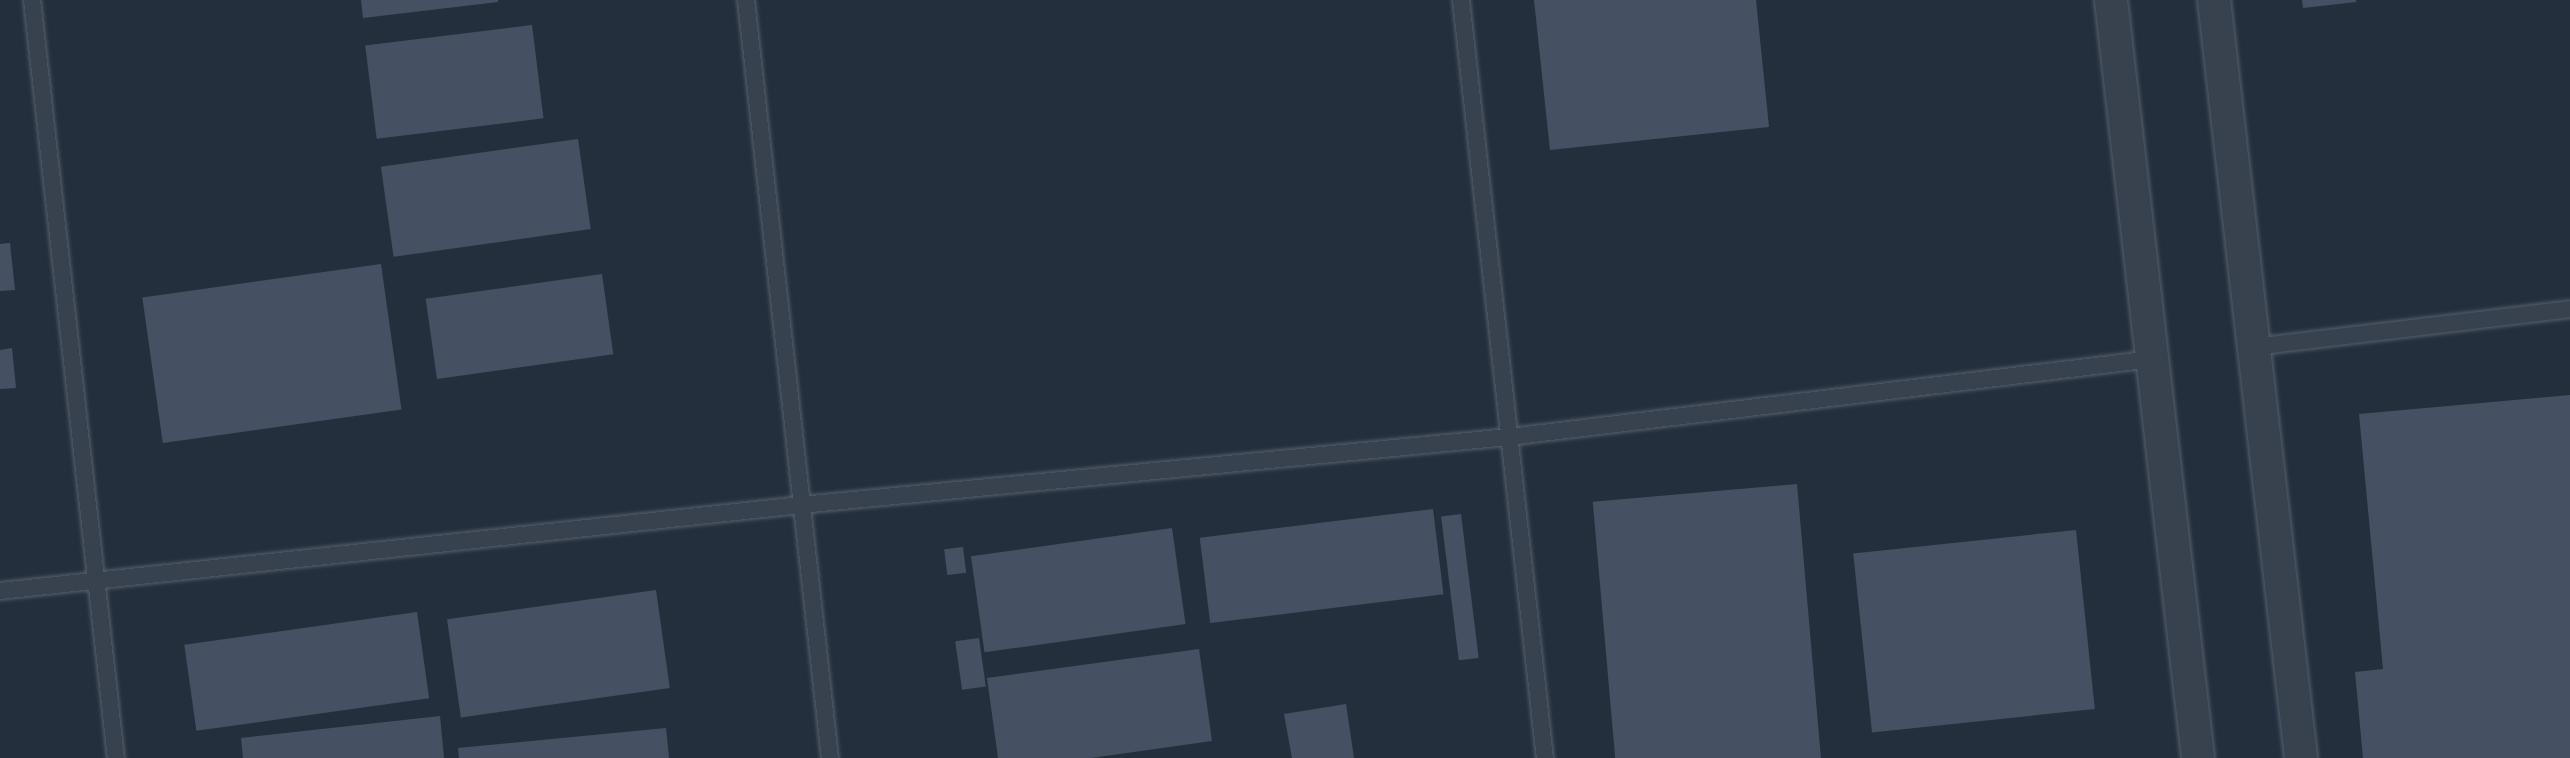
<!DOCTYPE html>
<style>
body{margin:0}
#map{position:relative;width:2570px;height:758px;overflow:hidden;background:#242f3e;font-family:"PT Sans Narrow",sans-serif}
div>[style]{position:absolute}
.building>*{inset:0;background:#455162;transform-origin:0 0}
.roads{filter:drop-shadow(0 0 2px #565f6c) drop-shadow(0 0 2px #565f6c)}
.service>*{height:16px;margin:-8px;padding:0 8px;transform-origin:8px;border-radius:8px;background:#38414e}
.minor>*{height:32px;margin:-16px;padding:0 16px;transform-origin:16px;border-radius:16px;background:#38414e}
span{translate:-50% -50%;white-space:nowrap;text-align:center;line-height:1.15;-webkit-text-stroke:6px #1d2633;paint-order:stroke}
</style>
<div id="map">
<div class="building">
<div style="clip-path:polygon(361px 0,498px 0,498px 2px,363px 18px)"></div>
<div style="clip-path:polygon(1534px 0,1756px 0,1769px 127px,1550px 150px)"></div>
<div style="clip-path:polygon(2302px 0,2356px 0,2356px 2px,2303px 8px)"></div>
<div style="left:532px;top:25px;width:94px;height:168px;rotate:83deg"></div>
<div style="left:578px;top:139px;width:91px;height:199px;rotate:82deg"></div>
<div style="clip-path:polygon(10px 243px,15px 290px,0 291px,0 244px)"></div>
<div style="left:381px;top:264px;width:147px;height:241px;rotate:82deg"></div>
<div style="left:602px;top:274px;width:81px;height:178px;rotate:82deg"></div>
<div style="clip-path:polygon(12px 348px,16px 388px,0 389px,0 350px)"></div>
<div style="clip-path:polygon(2570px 395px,2570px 758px,2363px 758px,2355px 672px,2383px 669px,2359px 414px)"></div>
<div style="left:1797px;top:484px;width:275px;height:205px;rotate:85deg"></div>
<div style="left:1433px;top:509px;width:86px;height:235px;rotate:83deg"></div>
<div style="left:1461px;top:514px;width:145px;height:20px;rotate:83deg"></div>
<div style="left:1172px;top:528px;width:97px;height:203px;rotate:82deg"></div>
<div style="left:2076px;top:530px;width:180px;height:224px;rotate:84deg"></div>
<div style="left:963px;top:547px;width:26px;height:19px;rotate:83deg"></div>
<div style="left:656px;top:590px;width:99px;height:211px;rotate:82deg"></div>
<div style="left:417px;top:612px;width:87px;height:235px;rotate:82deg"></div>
<div style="left:979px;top:638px;width:49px;height:24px;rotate:82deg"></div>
<div style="clip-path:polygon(1199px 649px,1212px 741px,1091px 758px,998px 758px,987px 678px)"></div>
<div style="clip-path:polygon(1346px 704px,1354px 758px,1292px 758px,1284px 714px)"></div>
<div style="clip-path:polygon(440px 716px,444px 758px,243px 758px,241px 738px)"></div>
<div style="clip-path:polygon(666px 728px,669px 758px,459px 758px,458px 748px)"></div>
</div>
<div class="roads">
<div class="service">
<div style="left:32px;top:0;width:763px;rotate:83.68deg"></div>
<div style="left:746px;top:0;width:763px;rotate:83.68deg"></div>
<div style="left:1461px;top:0;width:763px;rotate:83.68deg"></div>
<div style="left:2253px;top:347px;width:319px;rotate:-6.8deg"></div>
<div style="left:0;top:591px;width:806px;rotate:-6.13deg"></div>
<div style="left:801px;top:505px;width:711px;rotate:-5.49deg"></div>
<div style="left:1509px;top:437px;width:649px;rotate:-6.91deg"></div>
</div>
<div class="minor">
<div style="left:2111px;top:0;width:763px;rotate:83.45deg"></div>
<div style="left:2214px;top:0;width:763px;rotate:83.45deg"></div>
</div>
</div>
</div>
